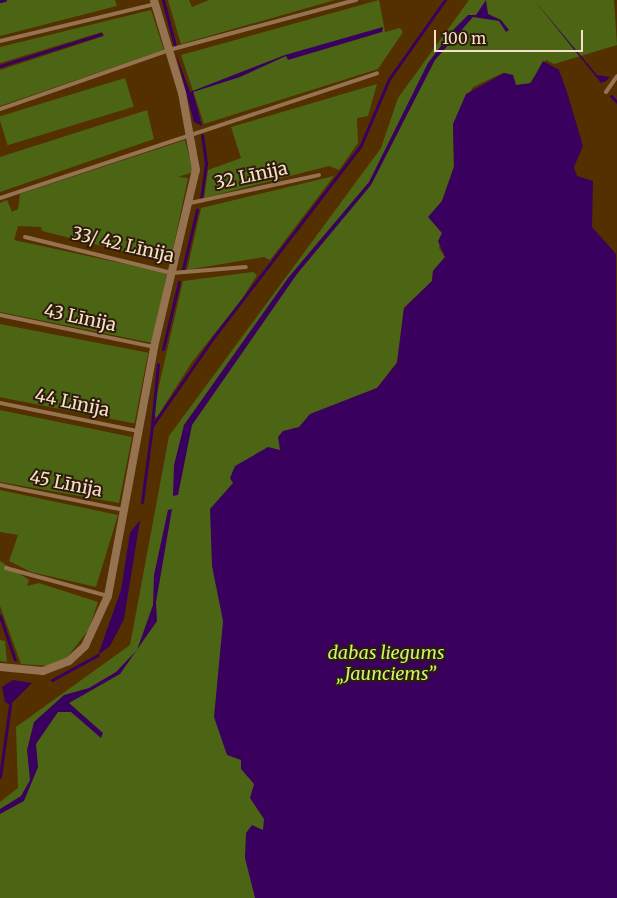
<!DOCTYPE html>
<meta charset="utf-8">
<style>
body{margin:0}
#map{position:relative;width:617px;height:898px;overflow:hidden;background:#542f00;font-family:Merriweather,serif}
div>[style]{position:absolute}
.green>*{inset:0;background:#4c6515;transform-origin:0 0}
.water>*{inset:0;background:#39005d}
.stream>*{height:3px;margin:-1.5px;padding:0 1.5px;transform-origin:1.5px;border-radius:1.5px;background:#39005d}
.service>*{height:4px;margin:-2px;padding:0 2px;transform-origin:2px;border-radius:2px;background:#957250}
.minor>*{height:8px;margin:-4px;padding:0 4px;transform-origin:4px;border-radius:4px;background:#957250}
span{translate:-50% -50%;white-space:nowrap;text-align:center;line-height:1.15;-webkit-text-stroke:4px #2d1c0a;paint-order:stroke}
.street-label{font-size:18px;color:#f7dfc9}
.park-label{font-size:18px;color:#c6f76c;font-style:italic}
.scale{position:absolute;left:434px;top:30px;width:149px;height:22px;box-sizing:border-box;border:2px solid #f7dfc9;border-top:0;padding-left:6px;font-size:15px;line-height:18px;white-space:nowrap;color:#f7dfc9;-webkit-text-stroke:4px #2d1c0a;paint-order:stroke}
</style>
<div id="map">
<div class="green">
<div style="clip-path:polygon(0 0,115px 0,117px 6px,0 36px)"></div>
<div style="clip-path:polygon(168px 0,189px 0,192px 7px,209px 0,335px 0,181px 44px)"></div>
<div style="clip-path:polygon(379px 0,385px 32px,400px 28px,403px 32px,378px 69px,204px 124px,181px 55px)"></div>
<div style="clip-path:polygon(469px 0,614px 0,617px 45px,554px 64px,546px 60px,529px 84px,516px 85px,513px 75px,503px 73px,473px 87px,453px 124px,454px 166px,442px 201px,429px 217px,442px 233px,439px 248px,445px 257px,433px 271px,432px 281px,404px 308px,397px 362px,377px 388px,311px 414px,304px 423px,617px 898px,0 898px,0 802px,18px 788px,16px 727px,130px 645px,169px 436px,381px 148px,398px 98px)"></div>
<div style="clip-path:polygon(151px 10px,164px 50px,0 106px,0 70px,104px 36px,102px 32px,0 63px,0 47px)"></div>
<div style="left:125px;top:78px;width:30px;height:132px;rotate:73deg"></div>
<div style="clip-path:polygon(377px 84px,368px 116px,357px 118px,358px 143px,339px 170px,329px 166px,204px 198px,208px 170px,241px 158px,231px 127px)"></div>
<div style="clip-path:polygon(147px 110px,154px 139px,0 192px,0 157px)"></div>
<div style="clip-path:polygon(185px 140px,193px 172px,178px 177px,188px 178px,170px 263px,42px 231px,41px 227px,18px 226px,14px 240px,167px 273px,152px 343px,0 312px,0 203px,7px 200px,12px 212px,18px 209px,20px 194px)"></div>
<div style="clip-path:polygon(334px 176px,270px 260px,264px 257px,187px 270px,201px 208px)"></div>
<div style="clip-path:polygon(253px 272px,257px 275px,242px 299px,192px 362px,157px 417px,152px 416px,183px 281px)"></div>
<div style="left:0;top:324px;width:151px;height:72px;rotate:11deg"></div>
<div style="clip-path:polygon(0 410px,132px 437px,119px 503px,0 482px)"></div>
<div style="clip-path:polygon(0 490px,118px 515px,96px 587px,31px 572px,9px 561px,18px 535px,0 532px)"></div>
<div style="clip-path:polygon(0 561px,29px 580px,27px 586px,39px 583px,98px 602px,89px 629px,66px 659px,50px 666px,21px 664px,0 606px)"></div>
<div style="clip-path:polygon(0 640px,5px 641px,7px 662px,0 661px)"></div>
</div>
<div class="water">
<div style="clip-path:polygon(486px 0,488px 14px,501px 20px,509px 30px,506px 32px,499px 21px,473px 17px,435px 60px,371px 185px,297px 274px,192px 425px,178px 495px,173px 496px,174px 465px,184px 425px,288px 278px,369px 182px,428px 63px,454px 29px,468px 15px,476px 15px)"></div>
<div style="clip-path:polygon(534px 0,597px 75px,610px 77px,606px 81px,601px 83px)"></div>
<div style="clip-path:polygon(383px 27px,382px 32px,288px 60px,286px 56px,240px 77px,193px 92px,202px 126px,194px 122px,176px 54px,190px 92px,285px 55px)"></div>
<div style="clip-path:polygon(543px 61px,559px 70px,567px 92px,583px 146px,574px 167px,577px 176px,593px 181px,592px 227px,616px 254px,617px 898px,255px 898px,245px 858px,246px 833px,252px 825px,263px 830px,264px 819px,250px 798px,254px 784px,241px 769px,241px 760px,227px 755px,214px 717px,223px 621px,212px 566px,210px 509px,233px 483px,230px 478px,235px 466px,268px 447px,280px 450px,278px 437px,283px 431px,299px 427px,310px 414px,377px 388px,397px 363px,404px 308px,432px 281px,433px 271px,445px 257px,438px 241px,442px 233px,428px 217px,442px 201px,454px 167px,453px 124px,466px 94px,504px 73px,513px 75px,516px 85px,531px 83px)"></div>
<div style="clip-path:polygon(172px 509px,156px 602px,157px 621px,120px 674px,69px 703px,103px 733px,101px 738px,71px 712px,58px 712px,36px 744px,38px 767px,24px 801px,0 814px,0 809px,21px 796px,30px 780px,27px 750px,34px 722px,64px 695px,89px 688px,116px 672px,137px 650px,153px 605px,154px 575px,168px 510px)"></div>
<div style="clip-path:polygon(140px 520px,124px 619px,110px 646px,98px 655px,121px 590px,130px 533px)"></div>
<div style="clip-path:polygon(13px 680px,32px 683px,10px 705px,5px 702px,2px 687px)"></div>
</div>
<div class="stream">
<div style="left:163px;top:0;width:48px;rotate:75.4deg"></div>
<div style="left:0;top:1px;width:5px;rotate:-11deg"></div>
<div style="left:0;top:66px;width:106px;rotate:-17.6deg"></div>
<div style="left:611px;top:96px;width:8px;rotate:45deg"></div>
<div style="left:201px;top:199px;width:36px;rotate:-82deg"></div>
<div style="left:206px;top:163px;width:28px;rotate:-98deg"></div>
<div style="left:183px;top:269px;width:61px;rotate:-76.7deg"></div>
<div style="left:163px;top:349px;width:69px;rotate:-76.6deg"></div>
<div style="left:152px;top:425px;width:61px;rotate:-84.4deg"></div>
<div style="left:142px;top:502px;width:77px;rotate:-82.5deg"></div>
<div style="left:152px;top:426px;width:107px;rotate:-55.3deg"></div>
<div style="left:213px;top:338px;width:243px;rotate:-52.5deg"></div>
<div style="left:361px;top:145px;width:72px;rotate:-67deg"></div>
<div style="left:389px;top:79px;width:97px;rotate:-54.7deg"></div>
<div style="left:0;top:616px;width:46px;rotate:71.2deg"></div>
<div style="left:52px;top:680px;width:52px;rotate:-28.5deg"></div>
<div style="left:0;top:777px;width:73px;rotate:-82.1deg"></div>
</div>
<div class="service">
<div style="left:0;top:41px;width:159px;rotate:-13.4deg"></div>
<div style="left:606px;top:92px;width:19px;rotate:-55deg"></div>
<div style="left:0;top:109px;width:179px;rotate:-19.2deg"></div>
<div style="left:169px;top:50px;width:194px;rotate:-15deg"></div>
<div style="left:0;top:198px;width:397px;rotate:-18.3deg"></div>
<div style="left:190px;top:203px;width:132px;rotate:-12.2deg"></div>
<div style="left:25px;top:237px;width:151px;rotate:13.8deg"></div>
<div style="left:172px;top:273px;width:74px;rotate:-4.6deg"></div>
<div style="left:0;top:315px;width:157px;rotate:11.7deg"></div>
<div style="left:0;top:403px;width:141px;rotate:11.5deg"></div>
<div style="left:0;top:485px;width:126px;rotate:11.4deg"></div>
<div style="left:6px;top:568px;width:106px;rotate:15.4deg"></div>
</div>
<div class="minor">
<div style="left:0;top:667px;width:43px;rotate:5.3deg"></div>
<div style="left:43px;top:671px;width:28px;rotate:-21deg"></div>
<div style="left:69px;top:661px;width:22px;rotate:-43deg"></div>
<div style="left:85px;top:646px;width:55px;rotate:-65.3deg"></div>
<div style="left:108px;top:596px;width:253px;rotate:-79.5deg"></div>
<div style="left:154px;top:347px;width:182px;rotate:-76.7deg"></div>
<div style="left:196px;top:170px;width:78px;rotate:-100.3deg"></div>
<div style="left:182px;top:93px;width:97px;rotate:-106.8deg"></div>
</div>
<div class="street-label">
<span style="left:251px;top:176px;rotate:-12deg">32 Līnija</span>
<span style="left:123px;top:245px;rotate:13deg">33/ 42 Līnija</span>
<span style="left:80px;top:318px;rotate:12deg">43 Līnija</span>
<span style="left:72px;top:403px;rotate:12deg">44 Līnija</span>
<span style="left:66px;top:484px;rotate:11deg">45 Līnija</span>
</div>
<div class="park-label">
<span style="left:386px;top:664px">dabas liegums<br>„Jaunciems”</span>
</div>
<div class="scale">100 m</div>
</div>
